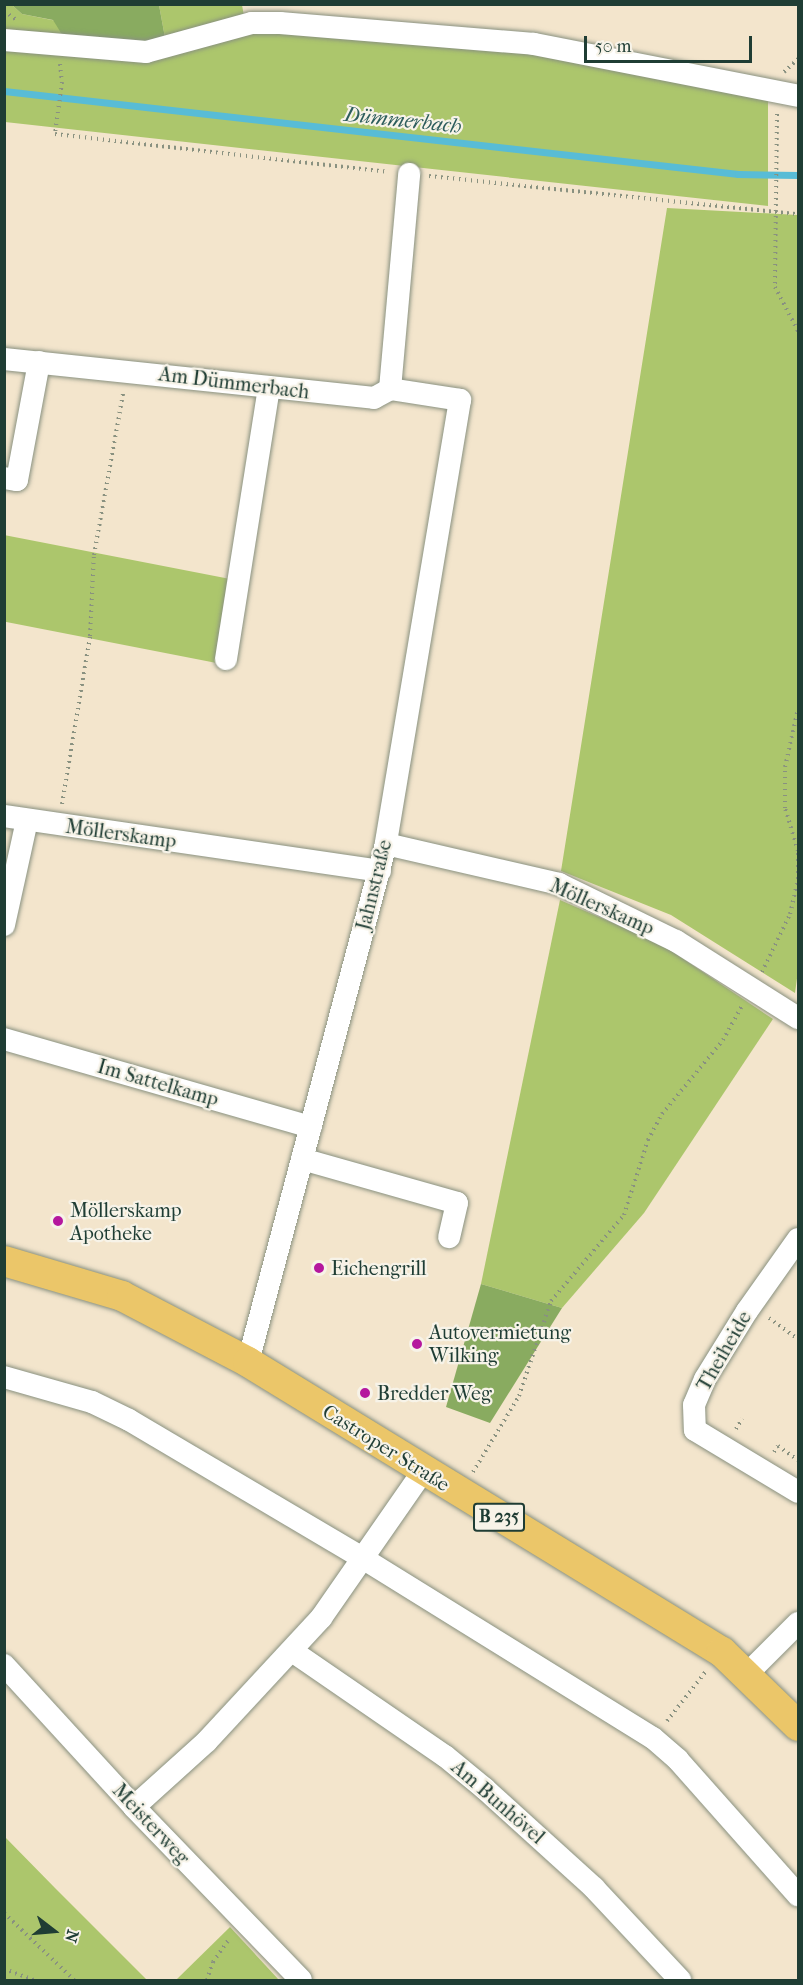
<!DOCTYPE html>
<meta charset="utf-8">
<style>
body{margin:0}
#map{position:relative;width:803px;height:1985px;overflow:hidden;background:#f3e5cc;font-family:"IM FELL French Canon",serif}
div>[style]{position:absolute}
.green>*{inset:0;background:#acc66c;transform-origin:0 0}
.forest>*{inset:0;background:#89ab60}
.stream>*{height:7px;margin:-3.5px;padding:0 3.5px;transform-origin:3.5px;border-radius:3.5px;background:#58bcd6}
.path>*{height:4px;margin-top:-2px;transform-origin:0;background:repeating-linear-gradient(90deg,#899180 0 1.5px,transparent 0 6px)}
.roads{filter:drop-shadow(0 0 2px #899180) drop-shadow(0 0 2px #899180)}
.minor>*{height:22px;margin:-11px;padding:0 11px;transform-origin:11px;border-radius:11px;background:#fff}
.major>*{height:30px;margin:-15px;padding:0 15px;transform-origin:15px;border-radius:15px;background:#ebc669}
.dots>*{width:16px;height:16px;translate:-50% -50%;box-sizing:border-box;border:3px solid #f7f3e8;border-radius:50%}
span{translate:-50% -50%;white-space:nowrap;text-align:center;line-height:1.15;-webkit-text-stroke:4.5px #f7f3e8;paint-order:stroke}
.shield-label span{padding:2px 4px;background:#f7f3e8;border:2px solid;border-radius:4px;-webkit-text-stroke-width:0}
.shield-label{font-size:18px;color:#1f3d34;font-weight:700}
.street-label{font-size:20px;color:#1f3d34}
.poi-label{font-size:20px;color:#1f3d34}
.left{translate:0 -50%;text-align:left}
.water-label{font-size:21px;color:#2d5d5c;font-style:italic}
.frame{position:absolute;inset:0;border:6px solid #1f3d34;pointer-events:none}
.north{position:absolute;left:24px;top:1901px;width:60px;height:60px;-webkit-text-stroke:4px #f7f3e8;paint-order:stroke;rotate:106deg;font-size:16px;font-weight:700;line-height:24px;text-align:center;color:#1f3d34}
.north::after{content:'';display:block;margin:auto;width:21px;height:27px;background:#1f3d34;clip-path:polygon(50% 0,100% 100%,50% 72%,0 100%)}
.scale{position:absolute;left:584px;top:36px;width:168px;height:27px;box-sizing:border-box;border:3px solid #1f3d34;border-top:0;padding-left:8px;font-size:18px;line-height:21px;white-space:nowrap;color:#1f3d34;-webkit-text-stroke:4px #f7f3e8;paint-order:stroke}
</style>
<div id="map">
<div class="green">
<div style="clip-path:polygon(4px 5px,12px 5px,22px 14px,166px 43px,159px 5px,242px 5px,244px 16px,539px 54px,768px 97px,768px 206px,5px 122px)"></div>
<div style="clip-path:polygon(667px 208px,798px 215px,798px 971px,795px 993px,671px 915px,561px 871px)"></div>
<div style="left:4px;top:535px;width:233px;height:85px;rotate:11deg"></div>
<div style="clip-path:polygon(560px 900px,661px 944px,773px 1019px,644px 1213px,562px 1308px,481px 1284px)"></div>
<div style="clip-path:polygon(5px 1837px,55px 1888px,147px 1980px,5px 1980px)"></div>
<div style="clip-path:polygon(230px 1927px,279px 1980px,176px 1980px)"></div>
</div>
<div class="forest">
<div style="clip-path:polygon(12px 5px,159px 5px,166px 43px,66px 41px,53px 20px,22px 14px)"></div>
<div style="clip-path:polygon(481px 1284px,562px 1308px,490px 1423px,446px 1407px)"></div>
</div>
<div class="stream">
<div style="left:4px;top:91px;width:739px;rotate:6.45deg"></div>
<div style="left:738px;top:174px;width:60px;rotate:1deg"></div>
</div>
<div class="path">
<div style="left:4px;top:11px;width:14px;rotate:36deg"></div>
<div style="left:60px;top:64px;width:18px;rotate:84deg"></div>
<div style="left:62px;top:82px;width:52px;rotate:97.7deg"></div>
<div style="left:55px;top:134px;width:336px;rotate:6.5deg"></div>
<div style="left:784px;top:72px;width:19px;rotate:-43deg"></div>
<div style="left:777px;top:114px;width:173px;rotate:90.7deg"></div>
<div style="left:775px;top:287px;width:50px;rotate:62.4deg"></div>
<div style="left:429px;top:176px;width:371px;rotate:5.9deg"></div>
<div style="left:62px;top:804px;width:170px;rotate:-80.5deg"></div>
<div style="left:90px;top:636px;width:81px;rotate:-87.2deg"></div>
<div style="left:94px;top:555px;width:164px;rotate:-79.8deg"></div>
<div style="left:762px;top:972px;width:64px;rotate:-64.2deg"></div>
<div style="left:790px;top:914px;width:36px;rotate:-77deg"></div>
<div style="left:798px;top:879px;width:28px;rotate:-90deg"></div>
<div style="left:798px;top:851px;width:45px;rotate:-106.8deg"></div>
<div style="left:785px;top:808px;width:41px;rotate:-90deg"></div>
<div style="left:785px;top:767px;width:59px;rotate:-77.4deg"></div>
<div style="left:769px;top:1318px;width:36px;rotate:36deg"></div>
<div style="left:736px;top:1429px;width:12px;rotate:-59deg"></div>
<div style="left:774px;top:1452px;width:7px;rotate:-56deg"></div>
<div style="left:778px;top:1446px;width:24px;rotate:35deg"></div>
<div style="left:473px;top:1472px;width:89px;rotate:-58.8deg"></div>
<div style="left:519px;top:1396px;width:100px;rotate:-71.4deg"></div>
<div style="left:551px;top:1301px;width:113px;rotate:-49.7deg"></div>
<div style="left:624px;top:1215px;width:79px;rotate:-72.3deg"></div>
<div style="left:648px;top:1140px;width:30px;rotate:-62deg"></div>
<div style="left:662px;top:1114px;width:96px;rotate:-50.5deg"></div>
<div style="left:723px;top:1040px;width:38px;rotate:-61deg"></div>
<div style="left:667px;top:1721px;width:65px;rotate:-51.9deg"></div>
<div style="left:4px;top:1913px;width:97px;rotate:43.7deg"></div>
<div style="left:4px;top:1969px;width:33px;rotate:20deg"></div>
<div style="left:207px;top:1980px;width:19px;rotate:-72deg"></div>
<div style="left:213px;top:1962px;width:29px;rotate:-55deg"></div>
</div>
<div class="roads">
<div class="minor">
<div style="left:4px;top:40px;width:143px;rotate:4.8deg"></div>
<div style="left:146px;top:52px;width:110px;rotate:-15.3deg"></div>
<div style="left:252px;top:23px;width:28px"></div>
<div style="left:280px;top:23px;width:255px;rotate:4.7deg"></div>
<div style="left:534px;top:44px;width:269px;rotate:11.1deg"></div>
<div style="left:4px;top:359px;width:372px;rotate:6deg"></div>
<div style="left:374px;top:398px;width:18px;rotate:-29deg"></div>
<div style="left:390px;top:389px;width:71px;rotate:8.9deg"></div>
<div style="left:460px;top:400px;width:450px;rotate:99.5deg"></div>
<div style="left:386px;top:844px;width:536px;rotate:104.92deg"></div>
<div style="left:390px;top:389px;width:216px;rotate:-84.9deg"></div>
<div style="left:4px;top:478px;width:13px;rotate:9deg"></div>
<div style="left:17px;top:480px;width:120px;rotate:-79.4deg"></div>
<div style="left:226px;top:659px;width:275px;rotate:-81deg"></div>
<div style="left:4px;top:816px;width:380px;rotate:8.3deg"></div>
<div style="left:386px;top:844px;width:178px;rotate:13deg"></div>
<div style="left:559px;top:884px;width:130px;rotate:26deg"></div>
<div style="left:676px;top:941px;width:144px;rotate:32.3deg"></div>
<div style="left:4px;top:925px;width:107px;rotate:-77.6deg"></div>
<div style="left:4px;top:1039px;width:319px;rotate:16deg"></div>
<div style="left:302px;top:1159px;width:161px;rotate:15.8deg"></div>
<div style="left:457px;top:1203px;width:35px;rotate:103deg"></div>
<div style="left:798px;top:1239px;width:88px;rotate:125.3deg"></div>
<div style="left:747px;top:1311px;width:80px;rotate:121.7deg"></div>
<div style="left:705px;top:1379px;width:28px;rotate:113deg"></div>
<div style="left:694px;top:1405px;width:25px;rotate:88deg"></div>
<div style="left:695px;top:1430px;width:120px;rotate:31deg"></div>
<div style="left:4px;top:1377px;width:91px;rotate:15.9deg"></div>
<div style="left:92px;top:1402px;width:41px;rotate:25.9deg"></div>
<div style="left:129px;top:1420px;width:273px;rotate:30.6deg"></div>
<div style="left:364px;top:1559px;width:340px;rotate:31.8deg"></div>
<div style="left:653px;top:1738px;width:33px;rotate:41deg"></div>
<div style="left:678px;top:1760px;width:181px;rotate:48.4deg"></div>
<div style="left:292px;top:1651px;width:186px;rotate:34.5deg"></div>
<div style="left:445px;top:1756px;width:52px;rotate:39.5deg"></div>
<div style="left:485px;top:1789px;width:147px;rotate:42.2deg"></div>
<div style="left:594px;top:1888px;width:126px;rotate:46.9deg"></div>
<div style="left:4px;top:1665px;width:193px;rotate:47.5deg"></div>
<div style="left:134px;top:1807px;width:240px;rotate:46deg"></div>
<div style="left:747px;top:1674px;width:72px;rotate:-45deg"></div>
<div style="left:134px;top:1807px;width:98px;rotate:-42.1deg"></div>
<div style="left:207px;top:1741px;width:168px;rotate:-47.2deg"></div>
<div style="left:321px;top:1618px;width:179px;rotate:-55.2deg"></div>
</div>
<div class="major">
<div style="left:4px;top:1261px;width:123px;rotate:16.5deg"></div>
<div style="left:122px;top:1296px;width:142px;rotate:27.6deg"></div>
<div style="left:248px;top:1362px;width:556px;rotate:31.46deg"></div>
<div style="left:722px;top:1652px;width:106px;rotate:44.2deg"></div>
</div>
</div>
<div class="dots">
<div style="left:58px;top:1221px;background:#b5179e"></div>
<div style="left:319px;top:1268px;background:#b5179e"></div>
<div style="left:417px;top:1344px;background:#b5179e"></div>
<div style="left:365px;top:1393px;background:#b5179e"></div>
</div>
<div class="shield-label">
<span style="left:499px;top:1517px">B 235</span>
</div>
<div class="street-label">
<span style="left:234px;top:383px;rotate:7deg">Am Dümmerbach</span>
<span style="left:121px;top:834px;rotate:8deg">Möllerskamp</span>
<span style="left:374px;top:885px;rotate:-76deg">Jahnstraße</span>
<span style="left:602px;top:907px;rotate:24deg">Möllerskamp</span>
<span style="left:158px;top:1083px;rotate:16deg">Im Sattelkamp</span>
<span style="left:724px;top:1351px;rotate:-60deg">Theiheide</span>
<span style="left:386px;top:1448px;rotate:32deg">Castroper Straße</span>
<span style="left:498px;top:1802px;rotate:41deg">Am Bunhövel</span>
<span style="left:151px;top:1824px;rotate:47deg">Meisterweg</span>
</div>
<div class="poi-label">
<span class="left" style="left:70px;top:1222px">Möllerskamp<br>Apotheke</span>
<span class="left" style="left:331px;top:1268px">Eichengrill</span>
<span class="left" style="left:429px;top:1344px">Autovermietung<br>Wilking</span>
<span class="left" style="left:377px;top:1393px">Bredder Weg</span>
</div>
<div class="water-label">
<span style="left:403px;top:120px;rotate:6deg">Dümmerbach</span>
</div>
<div class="frame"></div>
<div class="north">N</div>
<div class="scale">50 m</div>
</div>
